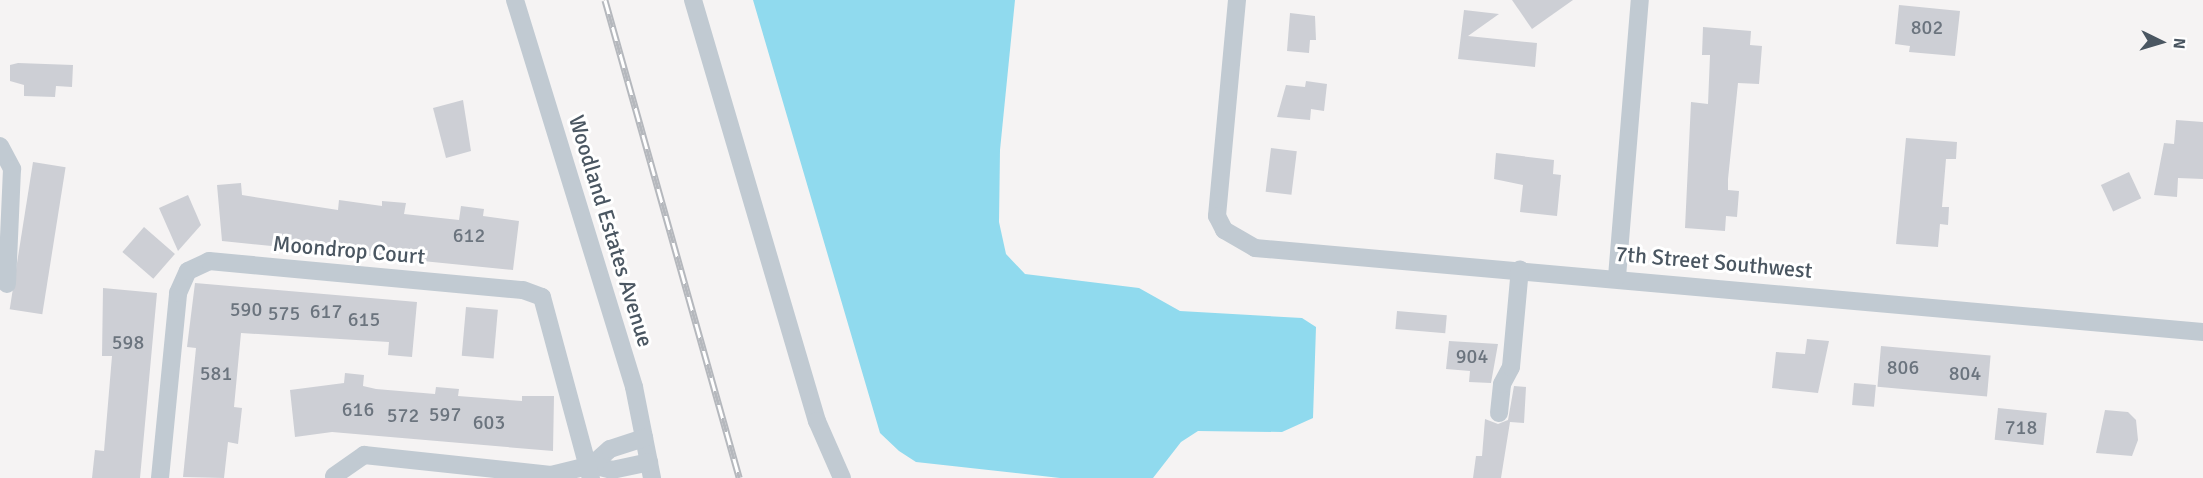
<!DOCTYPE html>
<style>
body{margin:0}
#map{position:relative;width:2203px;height:478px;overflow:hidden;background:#f5f3f3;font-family:Signika,sans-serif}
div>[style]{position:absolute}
.water>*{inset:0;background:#90daee}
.building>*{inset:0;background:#cdcfd5;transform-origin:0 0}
.minor>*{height:18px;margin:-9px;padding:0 9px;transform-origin:9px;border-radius:9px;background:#c1cad2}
.rail>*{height:7px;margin-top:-3.5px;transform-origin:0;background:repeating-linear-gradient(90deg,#fff 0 14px,#b5b8bd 0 28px);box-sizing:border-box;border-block:2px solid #b5b8bd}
span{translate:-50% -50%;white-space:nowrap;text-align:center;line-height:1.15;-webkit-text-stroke:6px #fff;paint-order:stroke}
.number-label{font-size:20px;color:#6b747e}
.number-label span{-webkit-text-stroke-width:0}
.street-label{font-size:22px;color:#4a5661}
.north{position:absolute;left:2131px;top:12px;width:60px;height:60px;-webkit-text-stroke:4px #fff;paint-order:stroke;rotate:95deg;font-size:16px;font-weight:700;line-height:24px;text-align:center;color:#4a5661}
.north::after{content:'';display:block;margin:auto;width:21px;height:27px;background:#4a5661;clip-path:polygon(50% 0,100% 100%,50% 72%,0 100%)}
</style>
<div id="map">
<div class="water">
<div style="clip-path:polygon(753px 0,1015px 0,1000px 150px,999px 222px,1006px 254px,1025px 274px,1139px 288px,1180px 311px,1302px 318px,1316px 327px,1313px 418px,1282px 432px,1198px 431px,1181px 442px,1153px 478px,1060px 478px,916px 462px,899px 451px,880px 433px)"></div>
</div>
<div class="building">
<div style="clip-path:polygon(1512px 0,1573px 0,1532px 29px)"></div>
<div style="clip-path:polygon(1899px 5px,1960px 11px,1955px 56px,1909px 52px,1910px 46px,1895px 44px)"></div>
<div style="clip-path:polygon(1464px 10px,1499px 14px,1468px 36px,1537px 43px,1535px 67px,1458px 59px)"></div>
<div style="clip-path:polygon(1290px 13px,1315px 16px,1316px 40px,1310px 40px,1309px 53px,1287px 51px)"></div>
<div style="clip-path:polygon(1703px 27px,1751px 31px,1750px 45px,1762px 46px,1759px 84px,1738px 83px,1728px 179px,1728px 190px,1739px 191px,1737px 217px,1726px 216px,1725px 231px,1685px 228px,1691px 102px,1708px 104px,1710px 55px,1702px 55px)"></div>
<div style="clip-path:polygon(18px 63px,73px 65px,72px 87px,56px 86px,55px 97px,24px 96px,24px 85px,10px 81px,10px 65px)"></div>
<div style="clip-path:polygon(1306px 81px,1327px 84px,1324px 111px,1311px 109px,1310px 120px,1277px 117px,1286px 85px,1305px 87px)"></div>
<div style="clip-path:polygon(463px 100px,471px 151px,446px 158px,433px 108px)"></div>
<div style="clip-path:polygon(2176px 120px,2203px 122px,2203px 179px,2178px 178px,2177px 197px,2154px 195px,2164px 143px,2174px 144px)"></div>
<div style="clip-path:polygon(1906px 138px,1957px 142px,1956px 159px,1946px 159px,1942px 207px,1949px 207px,1948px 225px,1940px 224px,1938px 247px,1896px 244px)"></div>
<div style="left:1271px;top:148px;width:26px;height:44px;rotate:7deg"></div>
<div style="clip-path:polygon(1496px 153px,1554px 160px,1553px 174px,1561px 175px,1557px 216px,1520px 212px,1523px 185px,1494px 179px)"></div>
<div style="left:33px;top:162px;width:33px;height:149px;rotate:9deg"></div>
<div style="left:2129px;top:172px;width:29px;height:31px;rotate:65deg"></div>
<div style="clip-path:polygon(241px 183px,242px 195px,338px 210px,339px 200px,382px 206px,382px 201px,406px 203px,404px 214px,459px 220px,461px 206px,484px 209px,483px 216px,519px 221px,513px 270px,222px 241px,217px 185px)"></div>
<div style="clip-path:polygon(188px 195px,201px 225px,178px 251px,159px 208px)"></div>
<div style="left:144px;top:227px;width:41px;height:33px;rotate:41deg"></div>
<div style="clip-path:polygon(195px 283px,417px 302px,412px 357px,388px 355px,389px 342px,241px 333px,234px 407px,242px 408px,238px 444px,228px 442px,224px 478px,183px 477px,196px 348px,187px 347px)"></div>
<div style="clip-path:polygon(103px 288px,157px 293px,140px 478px,92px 478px,95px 450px,104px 451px,112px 356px,102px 356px)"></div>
<div style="left:466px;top:307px;width:32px;height:49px;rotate:5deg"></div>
<div style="left:1397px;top:311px;width:50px;height:18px;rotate:5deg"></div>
<div style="clip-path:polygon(1807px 339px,1829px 341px,1818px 393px,1772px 388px,1776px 352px,1805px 354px)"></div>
<div style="clip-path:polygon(1449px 341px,1498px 344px,1491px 383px,1469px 382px,1470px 371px,1446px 369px)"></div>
<div style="left:1881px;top:346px;width:110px;height:41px;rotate:5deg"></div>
<div style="clip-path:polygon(345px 373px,364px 375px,363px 386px,376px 389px,435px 394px,436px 387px,459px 389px,458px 396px,522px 401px,522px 396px,554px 396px,553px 451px,332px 432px,295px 437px,290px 390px,344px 383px)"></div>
<div style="left:1854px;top:383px;width:22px;height:22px;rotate:5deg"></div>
<div style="clip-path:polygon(1514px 386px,1526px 387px,1524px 423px,1510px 422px,1501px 478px,1473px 478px,1476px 456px,1482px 456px,1485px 419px,1498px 424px,1508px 420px)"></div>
<div style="left:1998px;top:408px;width:49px;height:32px;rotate:6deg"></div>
<div style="clip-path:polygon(2105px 410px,2128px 412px,2136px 420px,2138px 440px,2132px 456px,2096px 453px)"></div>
</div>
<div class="minor">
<div style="left:515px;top:0;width:405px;rotate:72.9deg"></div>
<div style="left:634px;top:387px;width:93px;rotate:78.8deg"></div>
<div style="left:693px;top:0;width:439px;rotate:73.6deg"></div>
<div style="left:817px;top:421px;width:62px;rotate:66.3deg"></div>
<div style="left:1237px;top:0;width:217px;rotate:95.3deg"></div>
<div style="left:1217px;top:216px;width:16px;rotate:63deg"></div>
<div style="left:1224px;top:230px;width:36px;rotate:30deg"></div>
<div style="left:1255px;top:248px;width:952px;rotate:5.06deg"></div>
<div style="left:0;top:146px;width:26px;rotate:62deg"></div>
<div style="left:12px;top:169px;width:115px;rotate:92.5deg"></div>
<div style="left:1617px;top:277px;width:278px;rotate:-85.3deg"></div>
<div style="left:1499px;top:413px;width:29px;rotate:-84deg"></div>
<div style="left:1502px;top:384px;width:19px;rotate:-62deg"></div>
<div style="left:1511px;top:367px;width:98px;rotate:-84.8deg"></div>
<div style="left:592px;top:465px;width:24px;rotate:-42deg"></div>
<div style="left:610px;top:449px;width:36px;rotate:-18deg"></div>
<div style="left:334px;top:476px;width:37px;rotate:-35deg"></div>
<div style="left:364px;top:455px;width:188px;rotate:6.1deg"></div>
<div style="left:551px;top:475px;width:42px;rotate:-13.7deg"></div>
<div style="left:592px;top:465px;width:21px;rotate:14deg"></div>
<div style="left:612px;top:470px;width:38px;rotate:-12deg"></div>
<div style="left:160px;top:478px;width:186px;rotate:-84.4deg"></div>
<div style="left:178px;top:293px;width:24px;rotate:-66deg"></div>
<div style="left:188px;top:271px;width:23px;rotate:-25deg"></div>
<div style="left:209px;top:261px;width:315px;rotate:5.3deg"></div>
<div style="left:523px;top:290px;width:20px;rotate:20deg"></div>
<div style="left:542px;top:297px;width:188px;rotate:74.9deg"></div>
</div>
<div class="rail">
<div style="left:605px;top:0;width:496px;rotate:74.3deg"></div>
</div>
<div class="number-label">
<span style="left:1927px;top:27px">802</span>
<span style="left:469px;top:235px">612</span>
<span style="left:246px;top:309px">590</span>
<span style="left:326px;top:311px">617</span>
<span style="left:284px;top:313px">575</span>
<span style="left:364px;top:319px">615</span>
<span style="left:128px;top:342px">598</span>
<span style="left:1472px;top:356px">904</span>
<span style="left:1903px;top:367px">806</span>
<span style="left:216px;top:373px">581</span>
<span style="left:1965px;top:373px">804</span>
<span style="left:358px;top:409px">616</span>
<span style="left:445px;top:414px">597</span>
<span style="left:403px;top:415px">572</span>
<span style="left:489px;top:422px">603</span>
<span style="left:2021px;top:427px">718</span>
</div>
<div class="street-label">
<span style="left:611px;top:231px;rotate:73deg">Woodland Estates Avenue</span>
<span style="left:349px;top:250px;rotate:5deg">Moondrop Court</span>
<span style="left:1714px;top:262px;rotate:5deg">7th Street Southwest</span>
</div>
<div class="north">N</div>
</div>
